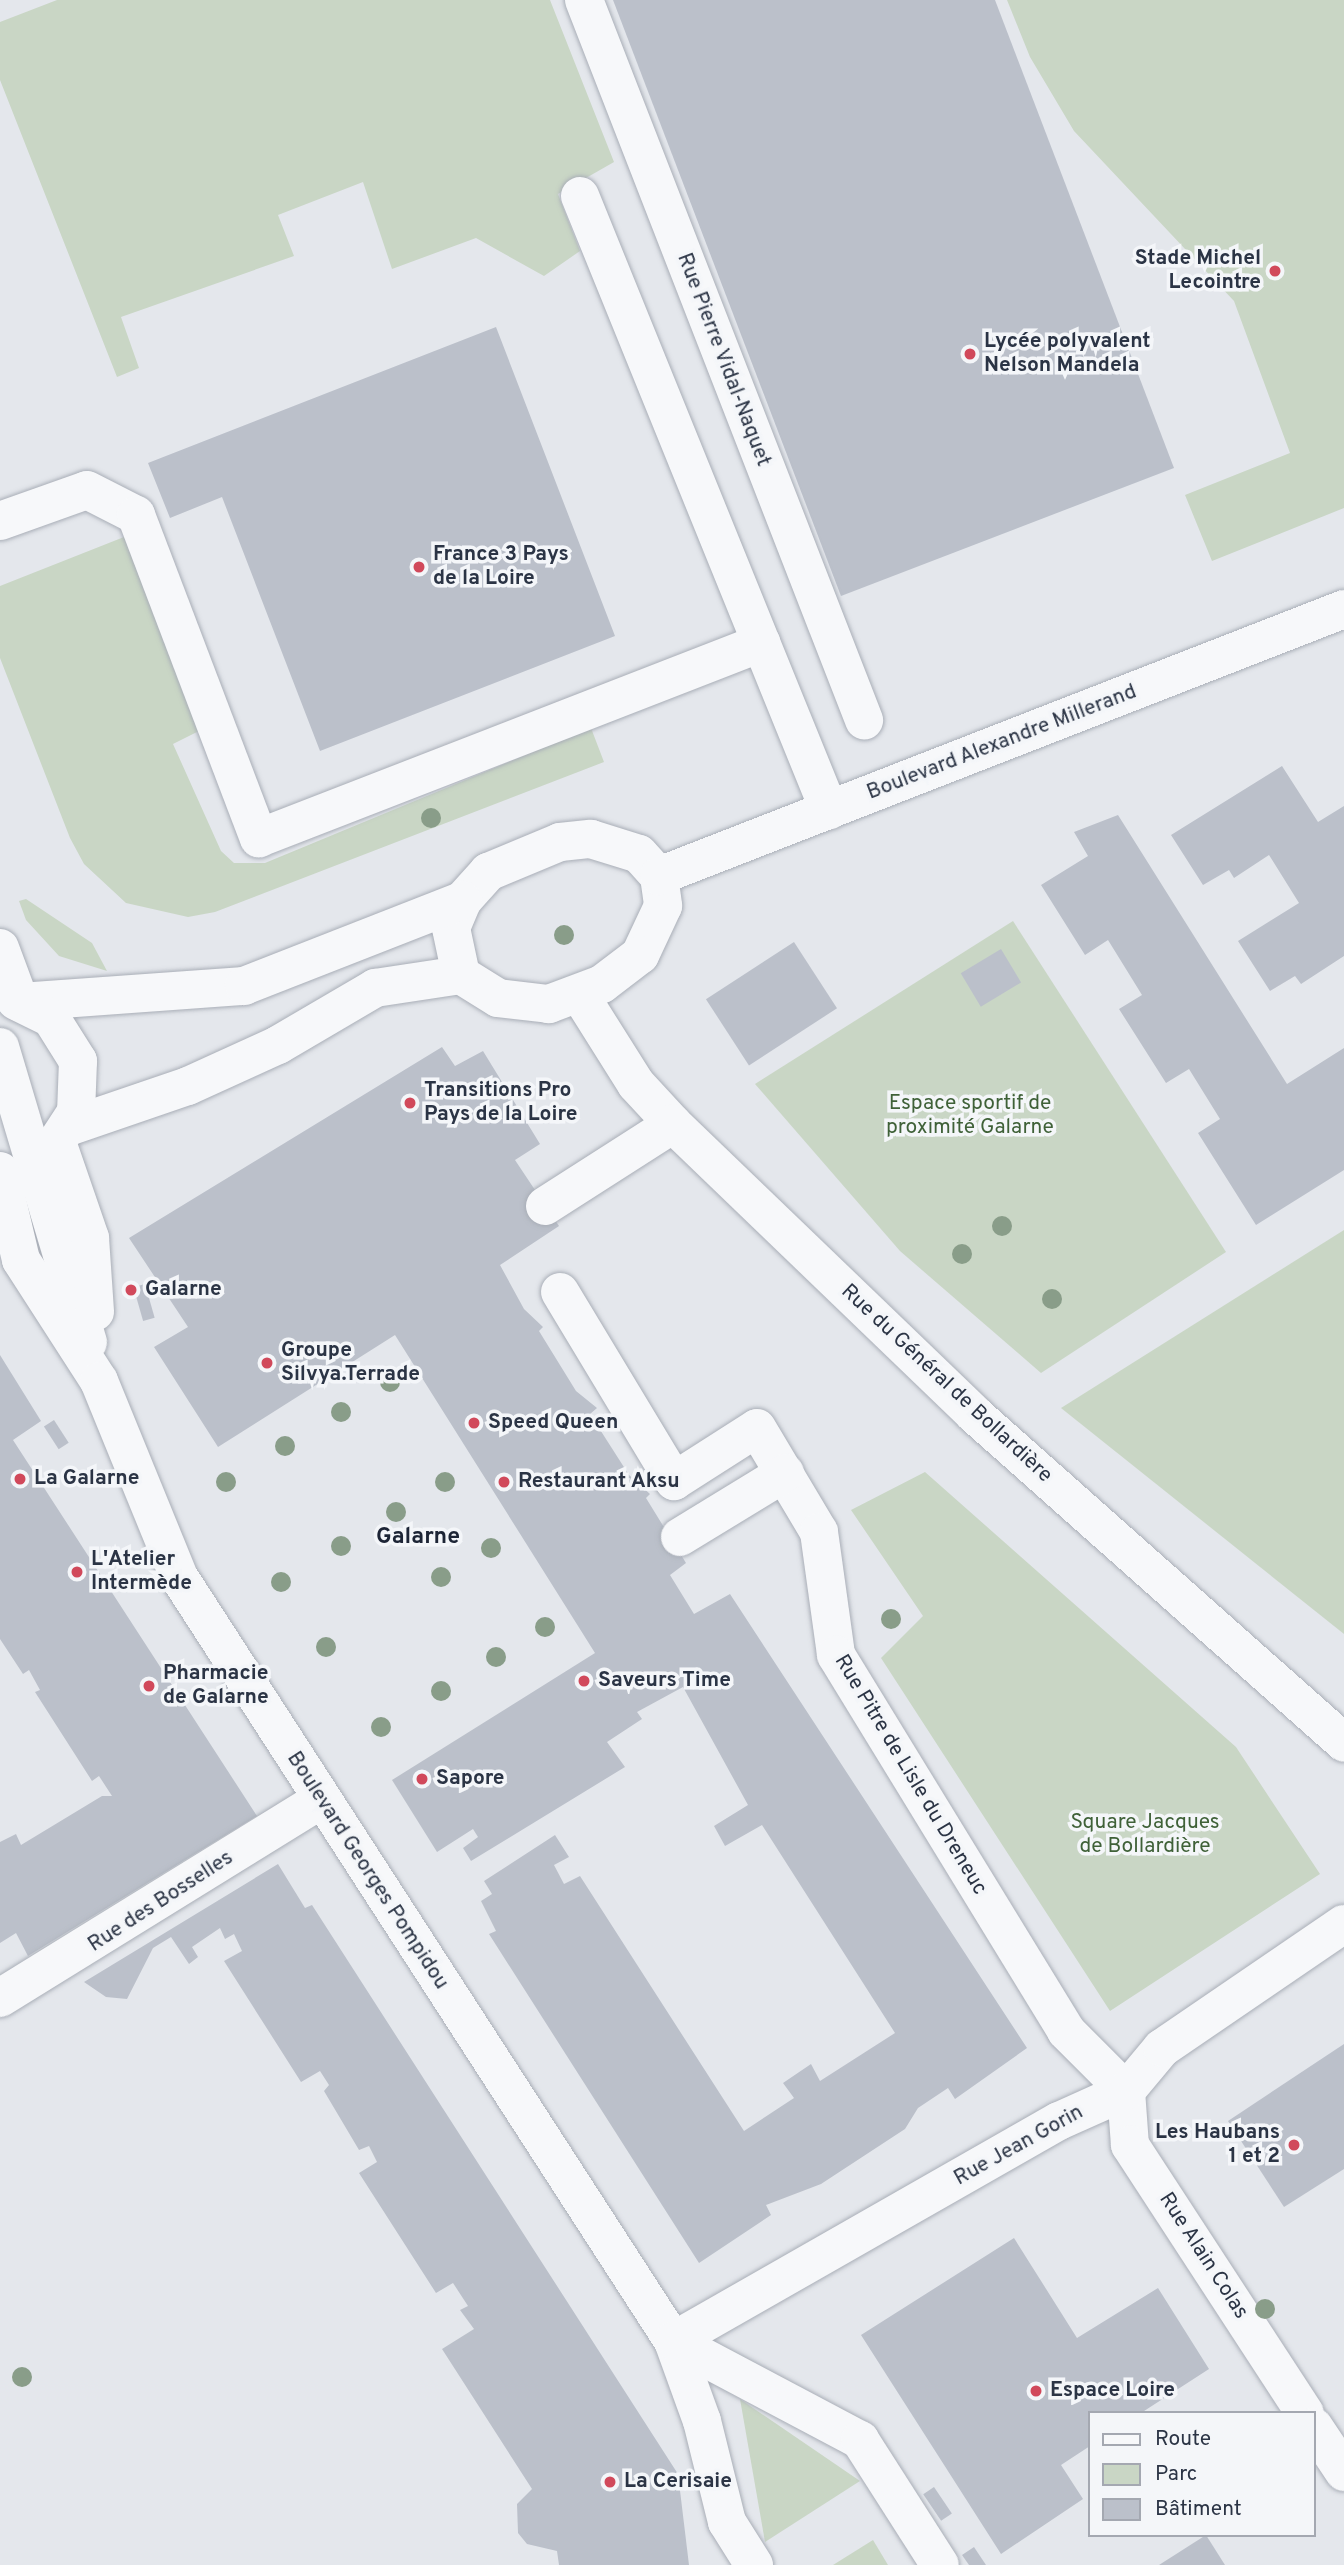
<!DOCTYPE html>
<meta charset="utf-8">
<style>
body{margin:0}
#map{position:relative;width:1344px;height:2565px;overflow:hidden;background:#e4e7ec;font-family:Overpass,sans-serif}
div>[style]{position:absolute}
.green>*{inset:0;background:#c9d6c5}
.building>*{inset:0;background:#bbc0ca;transform-origin:0 0}
.roads{filter:drop-shadow(0 0 2px #a9aeb7) drop-shadow(0 0 2px #a9aeb7)}
.minor>*{height:38px;margin:-19px;padding:0 19px;transform-origin:19px;border-radius:19px;background:#f7f8fa}
.trees>*{width:20px;height:20px;margin:-10px;border-radius:50%;background:#899d89}
.dots>*{width:19px;height:19px;translate:-50% -50%;box-sizing:border-box;border:4px solid #f4f6f9;border-radius:50%}
span{translate:-50% -50%;white-space:nowrap;text-align:center;line-height:1.15;-webkit-text-stroke:7px #f4f6f9;paint-order:stroke}
.poi-label{font-size:21px;color:#2b3445;font-weight:700}
.right{translate:-100% -50%;text-align:right}
.left{translate:0 -50%;text-align:left}
.street-label{font-size:21px;color:#2b3445}
.park-label{font-size:21px;color:#3f6138}
.neighbourhood-label{font-size:23px;color:#1d2536;font-weight:700}
.legend{position:absolute;left:1088px;top:2411px;width:228px;height:126px;box-sizing:border-box;background:#f4f6f9;border:2px solid #a4a8b1;margin:0;padding:9px 12px;list-style:none;font-size:21px;color:#2b3445}
.legend li{display:flex;align-items:center;gap:14px;height:35px}
.legend b{width:35px;border:2px solid #a4a8b1}
</style>
<div id="map">
<div class="green">
<div style="clip-path:polygon(57px 0,550px 0,614px 162px,558px 194px,580px 251px,544px 276px,476px 238px,392px 269px,363px 182px,278px 215px,294px 256px,121px 317px,139px 368px,117px 377px,0 80px,0 22px)"></div>
<div style="clip-path:polygon(1007px 0,1344px 0,1344px 508px,1212px 561px,1185px 495px,1290px 453px,1234px 301px,1074px 131px,1030px 57px)"></div>
<div style="clip-path:polygon(124px 537px,199px 731px,173px 744px,221px 851px,234px 863px,265px 863px,591px 728px,604px 762px,215px 912px,188px 917px,126px 903px,84px 864px,70px 838px,0 658px,0 586px)"></div>
<div style="clip-path:polygon(26px 899px,92px 943px,107px 971px,59px 956px,26px 920px,19px 901px)"></div>
<div style="clip-path:polygon(1013px 921px,1226px 1252px,1041px 1373px,900px 1251px,755px 1084px)"></div>
<div style="clip-path:polygon(1344px 1230px,1344px 1634px,1061px 1408px)"></div>
<div style="clip-path:polygon(925px 1472px,1236px 1747px,1320px 1874px,1110px 2011px,881px 1658px,923px 1616px,851px 1510px)"></div>
<div style="clip-path:polygon(740px 2399px,860px 2481px,765px 2542px)"></div>
<div style="clip-path:polygon(873px 2540px,888px 2565px,833px 2565px)"></div>
</div>
<div class="building">
<div style="clip-path:polygon(613px 0,995px 0,1174px 468px,841px 596px)"></div>
<div style="clip-path:polygon(496px 327px,615px 636px,320px 751px,222px 497px,170px 518px,148px 463px)"></div>
<div style="clip-path:polygon(1282px 766px,1318px 822px,1344px 806px,1344px 956px,1301px 984px,1295px 976px,1270px 991px,1238px 941px,1299px 903px,1269px 855px,1234px 878px,1229px 870px,1203px 885px,1171px 835px)"></div>
<div style="clip-path:polygon(1118px 815px,1287px 1084px,1344px 1048px,1344px 1170px,1256px 1225px,1198px 1133px,1220px 1119px,1189px 1069px,1166px 1083px,1119px 1009px,1142px 995px,1108px 940px,1085px 955px,1041px 885px,1088px 856px,1074px 832px)"></div>
<div style="left:794px;top:942px;width:79px;height:105px;rotate:57deg"></div>
<div style="left:1001px;top:949px;width:39px;height:47px;rotate:59deg"></div>
<div style="clip-path:polygon(442px 1047px,455px 1066px,483px 1051px,540px 1144px,515px 1160px,559px 1226px,500px 1265px,524px 1309px,543px 1327px,539px 1331px,576px 1391px,597px 1408px,590px 1414px,629px 1475px,650px 1494px,646px 1498px,686px 1563px,670px 1575px,694px 1614px,730px 1594px,1027px 2048px,955px 2099px,948px 2088px,918px 2108px,905px 2129px,821px 2184px,766px 2205px,771px 2215px,699px 2263px,489px 1934px,496px 1931px,481px 1901px,492px 1894px,484px 1881px,555px 1835px,569px 1857px,554px 1865px,564px 1884px,580px 1876px,744px 2131px,794px 2098px,783px 2083px,811px 2064px,820px 2081px,895px 2033px,762px 1825px,725px 1846px,714px 1826px,748px 1805px,683px 1687px,637px 1712px,642px 1719px,607px 1742px,625px 1767px,471px 1861px,463px 1848px,478px 1837px,473px 1829px,437px 1852px,392px 1780px,595px 1653px,395px 1335px,218px 1447px,154px 1347px,188px 1327px,129px 1238px)"></div>
<div style="left:145px;top:1284px;width:35px;height:12px;rotate:74deg"></div>
<div style="clip-path:polygon(0 1355px,41px 1421px,13px 1440px,257px 1816px,28px 1956px,16px 1933px,0 1943px,0 1842px,16px 1834px,21px 1845px,102px 1796px,112px 1796px,99px 1776px,92px 1781px,35px 1692px,40px 1690px,29px 1670px,23px 1674px,0 1639px)"></div>
<div style="left:54px;top:1420px;width:27px;height:12px;rotate:57deg"></div>
<div style="clip-path:polygon(278px 1864px,305px 1908px,312px 1905px,678px 2474px,689px 2565px,559px 2565px,557px 2551px,527px 2544px,518px 2533px,517px 2504px,532px 2489px,442px 2349px,474px 2329px,460px 2310px,468px 2306px,453px 2283px,436px 2293px,359px 2173px,377px 2162px,369px 2146px,359px 2150px,324px 2091px,329px 2085px,320px 2071px,301px 2082px,224px 1961px,242px 1951px,234px 1934px,225px 1939px,220px 1928px,192px 1947px,198px 1957px,189px 1964px,171px 1937px,153px 1948px,127px 1999px,106px 1997px,84px 1982px)"></div>
<div style="clip-path:polygon(1344px 2044px,1344px 2169px,1284px 2207px,1228px 2121px)"></div>
<div style="clip-path:polygon(1014px 2238px,1077px 2338px,1158px 2288px,1209px 2369px,1141px 2413px,1090px 2413px,1090px 2446px,1061px 2465px,1083px 2499px,1001px 2554px,861px 2335px)"></div>
<div style="left:934px;top:2487px;width:32px;height:13px;rotate:56deg"></div>
<div style="clip-path:polygon(1206px 2535px,1225px 2565px,1159px 2565px)"></div>
<div style="clip-path:polygon(974px 2547px,986px 2565px,969px 2565px,962px 2555px)"></div>
</div>
<div class="roads">
<div class="minor">
<div style="left:584px;top:0;width:773px;rotate:68.75deg"></div>
<div style="left:580px;top:196px;width:663px;rotate:67.93deg"></div>
<div style="left:0;top:521px;width:92px;rotate:-19.6deg"></div>
<div style="left:87px;top:490px;width:55px;rotate:27deg"></div>
<div style="left:136px;top:515px;width:346px;rotate:69.2deg"></div>
<div style="left:259px;top:838px;width:539px;rotate:-21.23deg"></div>
<div style="left:591px;top:839px;width:50px;rotate:17.4deg"></div>
<div style="left:639px;top:854px;width:30px;rotate:48deg"></div>
<div style="left:659px;top:876px;width:30px;rotate:82deg"></div>
<div style="left:663px;top:906px;width:54px;rotate:115.1deg"></div>
<div style="left:640px;top:955px;width:48px;rotate:142.7deg"></div>
<div style="left:602px;top:984px;width:57px;rotate:159.3deg"></div>
<div style="left:549px;top:1004px;width:51px;rotate:-173.3deg"></div>
<div style="left:498px;top:998px;width:44px;rotate:-148.1deg"></div>
<div style="left:461px;top:975px;width:48px;rotate:-102deg"></div>
<div style="left:451px;top:928px;width:30px;rotate:-67deg"></div>
<div style="left:463px;top:900px;width:38px;rotate:-48deg"></div>
<div style="left:488px;top:872px;width:78px;rotate:-22.6deg"></div>
<div style="left:560px;top:842px;width:31px;rotate:-6deg"></div>
<div style="left:659px;top:876px;width:735px;rotate:-21.29deg"></div>
<div style="left:0;top:948px;width:58px;rotate:69.7deg"></div>
<div style="left:20px;top:1002px;width:225px;rotate:-4.1deg"></div>
<div style="left:244px;top:986px;width:235px;rotate:-21.4deg"></div>
<div style="left:580px;top:995px;width:105px;rotate:57.8deg"></div>
<div style="left:636px;top:1084px;width:54px;rotate:47.2deg"></div>
<div style="left:673px;top:1124px;width:418px;rotate:43.9deg"></div>
<div style="left:974px;top:1414px;width:495px;rotate:41.6deg"></div>
<div style="left:16px;top:1001px;width:39px;rotate:26deg"></div>
<div style="left:51px;top:1018px;width:51px;rotate:57.9deg"></div>
<div style="left:78px;top:1061px;width:51px;rotate:92.2deg"></div>
<div style="left:76px;top:1112px;width:35px;rotate:123deg"></div>
<div style="left:0;top:1047px;width:308px;rotate:73.4deg"></div>
<div style="left:68px;top:1127px;width:127px;rotate:-18.9deg"></div>
<div style="left:188px;top:1086px;width:99px;rotate:-24.5deg"></div>
<div style="left:278px;top:1045px;width:113px;rotate:-30.4deg"></div>
<div style="left:375px;top:988px;width:87px;rotate:-8.6deg"></div>
<div style="left:57px;top:1142px;width:102px;rotate:71deg"></div>
<div style="left:90px;top:1238px;width:74px;rotate:86.1deg"></div>
<div style="left:0;top:1171px;width:91px;rotate:76.7deg"></div>
<div style="left:21px;top:1260px;width:144px;rotate:57.2deg"></div>
<div style="left:99px;top:1381px;width:212px;rotate:67.8deg"></div>
<div style="left:179px;top:1577px;width:910px;rotate:57.11deg"></div>
<div style="left:673px;top:2341px;width:85px;rotate:70.1deg"></div>
<div style="left:702px;top:2421px;width:104px;rotate:76.1deg"></div>
<div style="left:727px;top:2522px;width:51px;rotate:57.9deg"></div>
<div style="left:545px;top:1206px;width:152px;rotate:-32.6deg"></div>
<div style="left:560px;top:1292px;width:221px;rotate:58.9deg"></div>
<div style="left:674px;top:1481px;width:98px;rotate:-32.6deg"></div>
<div style="left:757px;top:1428px;width:121px;rotate:59.2deg"></div>
<div style="left:819px;top:1532px;width:124px;rotate:82.1deg"></div>
<div style="left:836px;top:1655px;width:441px;rotate:58.5deg"></div>
<div style="left:1066px;top:2031px;width:85px;rotate:45deg"></div>
<div style="left:680px;top:1537px;width:123px;rotate:-31.4deg"></div>
<div style="left:0;top:1998px;width:376px;rotate:-31.7deg"></div>
<div style="left:1126px;top:2091px;width:54px;rotate:85.8deg"></div>
<div style="left:1130px;top:2145px;width:320px;rotate:56.9deg"></div>
<div style="left:673px;top:2341px;width:444px;rotate:-29.7deg"></div>
<div style="left:1059px;top:2121px;width:73px;rotate:-24.1deg"></div>
<div style="left:1126px;top:2091px;width:56px;rotate:-50.1deg"></div>
<div style="left:1162px;top:2048px;width:220px;rotate:-34.3deg"></div>
<div style="left:673px;top:2341px;width:212px;rotate:27.9deg"></div>
<div style="left:860px;top:2440px;width:148px;rotate:57.4deg"></div>
<div style="left:1314px;top:2427px;width:54px;rotate:56.3deg"></div>
</div>
</div>
<div class="trees">
<div style="left:431px;top:818px"></div>
<div style="left:564px;top:935px"></div>
<div style="left:1002px;top:1226px"></div>
<div style="left:962px;top:1254px"></div>
<div style="left:1052px;top:1299px"></div>
<div style="left:390px;top:1382px"></div>
<div style="left:341px;top:1412px"></div>
<div style="left:285px;top:1446px"></div>
<div style="left:226px;top:1482px"></div>
<div style="left:445px;top:1482px"></div>
<div style="left:396px;top:1512px"></div>
<div style="left:341px;top:1546px"></div>
<div style="left:491px;top:1548px"></div>
<div style="left:441px;top:1577px"></div>
<div style="left:281px;top:1582px"></div>
<div style="left:891px;top:1619px"></div>
<div style="left:545px;top:1627px"></div>
<div style="left:326px;top:1647px"></div>
<div style="left:496px;top:1657px"></div>
<div style="left:441px;top:1691px"></div>
<div style="left:381px;top:1727px"></div>
<div style="left:1265px;top:2309px"></div>
<div style="left:22px;top:2377px"></div>
</div>
<div class="dots">
<div style="left:1275px;top:271px;background:#d1495b"></div>
<div style="left:970px;top:354px;background:#d1495b"></div>
<div style="left:419px;top:567px;background:#d1495b"></div>
<div style="left:410px;top:1103px;background:#d1495b"></div>
<div style="left:131px;top:1290px;background:#d1495b"></div>
<div style="left:267px;top:1363px;background:#d1495b"></div>
<div style="left:474px;top:1423px;background:#d1495b"></div>
<div style="left:20px;top:1479px;background:#d1495b"></div>
<div style="left:504px;top:1482px;background:#d1495b"></div>
<div style="left:77px;top:1572px;background:#d1495b"></div>
<div style="left:584px;top:1681px;background:#d1495b"></div>
<div style="left:149px;top:1686px;background:#d1495b"></div>
<div style="left:422px;top:1779px;background:#d1495b"></div>
<div style="left:1294px;top:2145px;background:#d1495b"></div>
<div style="left:1036px;top:2391px;background:#d1495b"></div>
<div style="left:610px;top:2482px;background:#d1495b"></div>
</div>
<div class="poi-label">
<span class="right" style="left:1261px;top:271px">Stade Michel<br>Lecointre</span>
<span class="left" style="left:984px;top:354px">Lycée polyvalent<br>Nelson Mandela</span>
<span class="left" style="left:433px;top:567px">France 3 Pays<br>de la Loire</span>
<span class="left" style="left:424px;top:1103px">Transitions Pro<br>Pays de la Loire</span>
<span class="left" style="left:145px;top:1290px">Galarne</span>
<span class="left" style="left:281px;top:1363px">Groupe<br>Silvya.Terrade</span>
<span class="left" style="left:488px;top:1423px">Speed Queen</span>
<span class="left" style="left:34px;top:1479px">La Galarne</span>
<span class="left" style="left:518px;top:1482px">Restaurant Aksu</span>
<span class="left" style="left:91px;top:1572px">L'Atelier<br>Intermède</span>
<span class="left" style="left:163px;top:1686px">Pharmacie<br>de Galarne</span>
<span class="left" style="left:598px;top:1681px">Saveurs Time</span>
<span class="left" style="left:436px;top:1779px">Sapore</span>
<span class="right" style="left:1280px;top:2145px">Les Haubans<br>1 et 2</span>
<span class="left" style="left:1050px;top:2391px">Espace Loire</span>
<span class="left" style="left:624px;top:2482px">La Cerisaie</span>
</div>
<div class="street-label">
<span style="left:723px;top:360px;rotate:69deg">Rue Pierre Vidal-Naquet</span>
<span style="left:1002px;top:743px;rotate:-21deg">Boulevard Alexandre Millerand</span>
<span style="left:946px;top:1384px;rotate:43deg">Rue du Général de Bollardière</span>
<span style="left:910px;top:1775px;rotate:59deg">Rue Pitre de Lisle du Dreneuc</span>
<span style="left:367px;top:1871px;rotate:57deg">Boulevard Georges Pompidou</span>
<span style="left:161px;top:1902px;rotate:-33deg">Rue des Bosselles</span>
<span style="left:1019px;top:2146px;rotate:-29deg">Rue Jean Gorin</span>
<span style="left:1203px;top:2256px;rotate:57deg">Rue Alain Colas</span>
</div>
<div class="park-label">
<span style="left:970px;top:1116px">Espace sportif de<br>proximité Galarne</span>
<span style="left:1145px;top:1835px">Square Jacques<br>de Bollardière</span>
</div>
<div class="neighbourhood-label">
<span style="left:418px;top:1538px">Galarne</span>
</div>
<ul class="legend">
<li><b style="height:9px;background:#f7f8fa"></b>Route</li>
<li><b style="height:19px;background:#c9d6c5"></b>Parc</li>
<li><b style="height:19px;background:#bbc0ca"></b>Bâtiment</li>
</ul>
</div>
